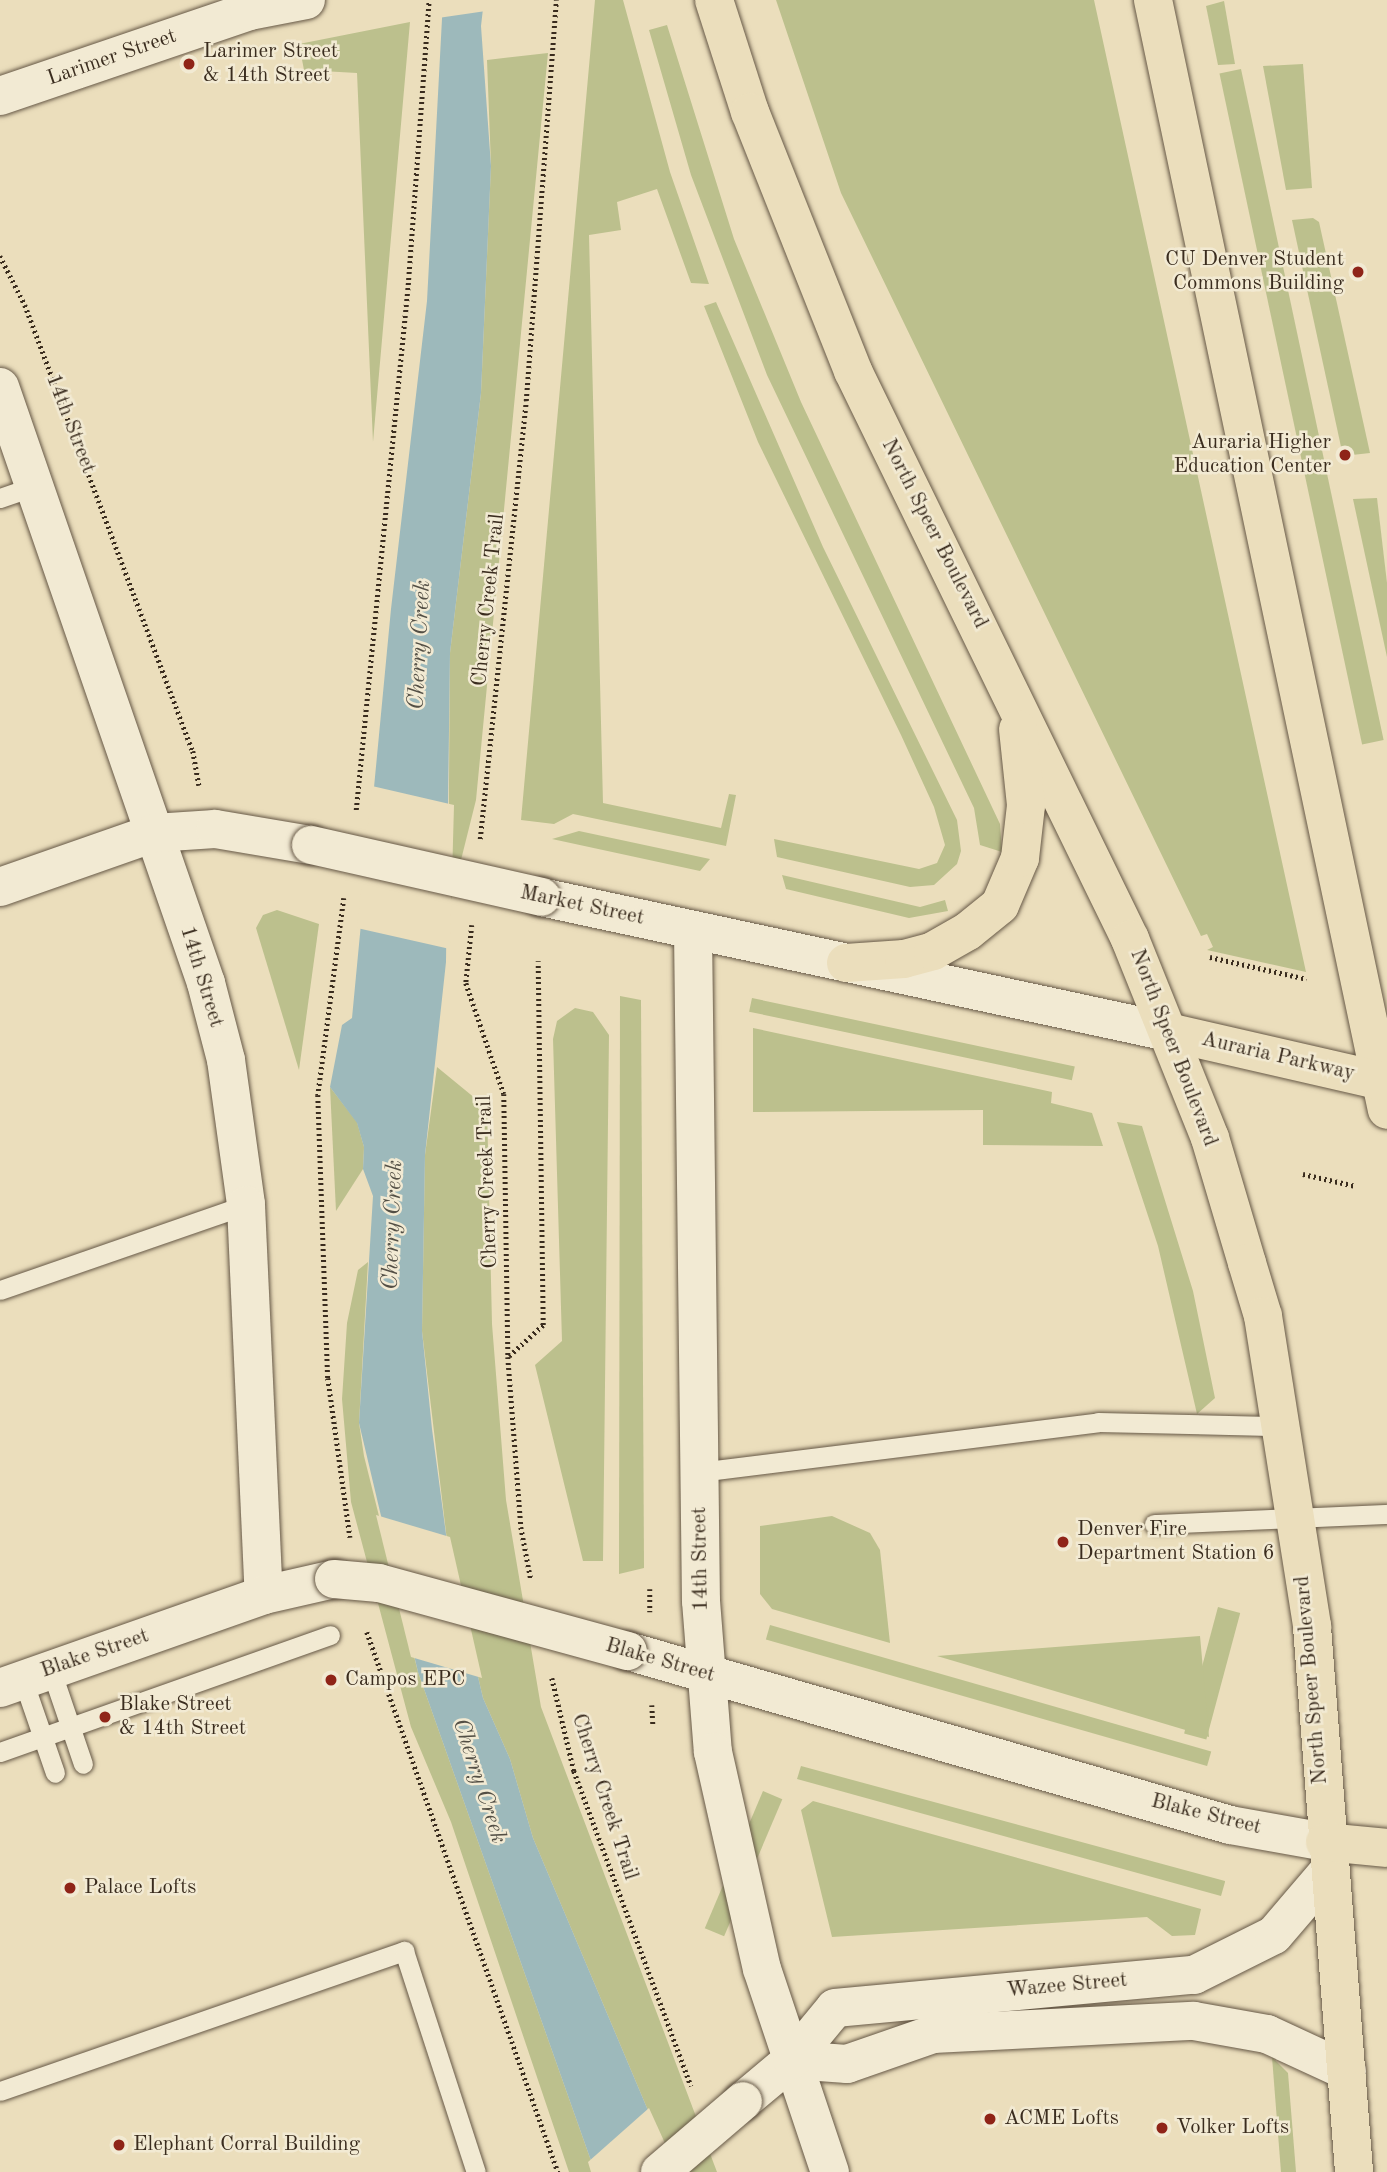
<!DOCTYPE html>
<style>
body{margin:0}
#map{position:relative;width:1387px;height:2172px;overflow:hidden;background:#ebdebc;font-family:"Old Standard TT",serif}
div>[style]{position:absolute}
.green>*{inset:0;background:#bcc08d;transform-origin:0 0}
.water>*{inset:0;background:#9db9bb}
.pier>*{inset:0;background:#ebdebc}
.path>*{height:4.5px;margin-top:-2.25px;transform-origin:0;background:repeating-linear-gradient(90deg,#3a2c1e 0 2px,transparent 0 5.5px)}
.roads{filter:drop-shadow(0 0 2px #665846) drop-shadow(0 0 2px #665846)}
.service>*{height:19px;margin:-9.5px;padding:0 9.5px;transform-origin:9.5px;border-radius:9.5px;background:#f2ead3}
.minor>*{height:38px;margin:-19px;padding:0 19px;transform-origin:19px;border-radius:19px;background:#f2ead3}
.tertiary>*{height:38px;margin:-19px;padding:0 19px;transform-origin:19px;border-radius:19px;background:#f2ead3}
.secondary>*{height:38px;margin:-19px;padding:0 19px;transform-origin:19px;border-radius:19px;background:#f2ead3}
.primary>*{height:38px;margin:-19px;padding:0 19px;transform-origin:19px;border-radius:19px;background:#ebdebc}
.bridges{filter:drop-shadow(0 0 2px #665846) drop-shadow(0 0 2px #665846)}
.minor-bridge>*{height:38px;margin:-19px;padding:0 19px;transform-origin:19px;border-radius:19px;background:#f2ead3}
.secondary-bridge>*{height:38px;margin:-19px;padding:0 19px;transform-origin:19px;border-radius:19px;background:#f2ead3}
.dots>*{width:19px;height:19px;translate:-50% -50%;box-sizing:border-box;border:4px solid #f2ead3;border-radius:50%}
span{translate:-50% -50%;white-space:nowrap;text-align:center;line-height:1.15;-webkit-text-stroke:5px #f2ead3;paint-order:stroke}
.poi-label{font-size:21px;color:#3a2c1e}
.left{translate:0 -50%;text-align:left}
.right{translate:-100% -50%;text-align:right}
.street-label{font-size:21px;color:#3a2c1e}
.water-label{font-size:23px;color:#534f45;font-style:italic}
</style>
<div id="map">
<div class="green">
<div style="clip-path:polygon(595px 0,623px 0,670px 172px,709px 284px,691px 283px,657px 189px,617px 202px,621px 230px,589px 235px,603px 803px,721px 828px,729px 794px,736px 795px,726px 846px,573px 814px,554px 824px,521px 820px)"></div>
<div style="clip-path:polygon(776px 0,1094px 0,1306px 972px,1207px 950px,1213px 947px,1207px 934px,1201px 936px,841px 193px)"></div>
<div style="clip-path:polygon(1224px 1px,1235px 64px,1218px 65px,1206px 6px)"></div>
<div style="clip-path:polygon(410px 22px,373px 442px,357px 73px,304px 70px,299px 44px)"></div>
<div style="clip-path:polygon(667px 25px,734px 239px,801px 402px,1000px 824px,1002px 852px,980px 845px,974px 808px,767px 375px,691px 175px,649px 30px)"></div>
<div style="clip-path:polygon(548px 53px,476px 800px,448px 912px,450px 653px,481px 393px,491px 166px,487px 60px)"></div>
<div style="clip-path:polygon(1303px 64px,1312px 188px,1286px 190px,1263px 66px)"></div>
<div style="left:1241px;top:69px;width:686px;height:22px;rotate:78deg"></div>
<div style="clip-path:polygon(1313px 218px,1319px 222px,1370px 453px,1343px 456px,1292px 220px)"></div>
<div style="clip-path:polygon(716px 302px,823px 547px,957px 820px,961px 851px,957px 864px,934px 885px,910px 887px,777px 857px,774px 839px,919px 869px,937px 863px,945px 845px,934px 807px,901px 735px,758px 442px,704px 306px)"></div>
<div style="clip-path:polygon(1377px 498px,1387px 583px,1387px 657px,1353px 499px)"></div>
<div style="clip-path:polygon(579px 831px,710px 859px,700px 871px,552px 839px)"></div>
<div style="clip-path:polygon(782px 875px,920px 907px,945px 900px,948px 911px,909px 918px,786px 889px)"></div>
<div style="clip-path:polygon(277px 910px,319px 924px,299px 1070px,256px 928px,263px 915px)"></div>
<div style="clip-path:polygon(620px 996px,641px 1000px,644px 1568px,619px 1574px)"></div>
<div style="left:752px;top:998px;width:330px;height:14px;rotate:12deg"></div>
<div style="clip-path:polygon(575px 1008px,593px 1012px,609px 1035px,603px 1561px,583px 1561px,535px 1365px,562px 1341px,553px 1039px,557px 1021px)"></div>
<div style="clip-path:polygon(753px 1028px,1052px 1092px,1051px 1103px,1092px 1113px,1103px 1146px,983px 1145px,983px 1110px,753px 1112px)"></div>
<div style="clip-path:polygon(437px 1067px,487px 1108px,492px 1324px,506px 1500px,541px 1707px,717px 2172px,674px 2172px,533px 1838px,510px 1759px,483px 1698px,448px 1549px,422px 1331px,425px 1155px)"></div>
<div style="clip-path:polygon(330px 1087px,357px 1122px,364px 1147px,363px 1169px,336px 1211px)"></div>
<div style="clip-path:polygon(1117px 1122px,1142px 1126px,1193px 1291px,1215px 1398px,1197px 1414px,1158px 1246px)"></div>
<div style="clip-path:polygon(368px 1262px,359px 1423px,364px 1456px,418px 1672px,595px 2172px,569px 2172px,451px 1822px,411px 1727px,351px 1502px,342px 1399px,347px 1323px,358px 1270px)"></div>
<div style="clip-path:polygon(832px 1516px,870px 1533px,880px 1550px,890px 1643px,772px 1609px,760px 1594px,760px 1526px)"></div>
<div style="left:1218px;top:1607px;width:23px;height:131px;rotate:15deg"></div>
<div style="left:770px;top:1625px;width:459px;height:15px;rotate:16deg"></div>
<div style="clip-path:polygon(1200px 1636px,1209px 1737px,937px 1656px)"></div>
<div style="clip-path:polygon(801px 1766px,1225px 1881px,1225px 1882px,1221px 1896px,797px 1779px)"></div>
<div style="left:763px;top:1791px;width:21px;height:149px;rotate:23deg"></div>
<div style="clip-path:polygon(813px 1801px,1201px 1909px,1195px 1935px,1172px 1936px,1147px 1917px,832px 1937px,801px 1810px)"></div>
<div style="clip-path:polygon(1272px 2057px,1288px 2073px,1296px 2172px,1281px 2172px)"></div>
</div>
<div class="water">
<div style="clip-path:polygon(443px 0,484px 0,481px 26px,491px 166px,481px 393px,450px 653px,446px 962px,425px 1155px,422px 1331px,432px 1429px,448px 1549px,483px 1698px,510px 1759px,533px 1838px,674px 2172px,595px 2172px,418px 1672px,359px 1423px,373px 1196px,363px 1169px,364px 1147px,357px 1123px,330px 1087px,342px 1025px,352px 1018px,391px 609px,427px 301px)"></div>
</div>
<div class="pier">
<div style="clip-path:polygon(439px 0,487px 0,486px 11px,438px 18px)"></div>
<div style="clip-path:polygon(372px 786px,454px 805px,450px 949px,357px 928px)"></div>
<div style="clip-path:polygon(376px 1515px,450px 1537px,482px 1678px,411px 1657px)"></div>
<div style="clip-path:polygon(649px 2108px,678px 2172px,591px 2172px,588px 2162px)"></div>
</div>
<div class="path">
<div style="left:0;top:256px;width:55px;rotate:63deg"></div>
<div style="left:25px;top:305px;width:477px;rotate:69.4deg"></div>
<div style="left:193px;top:751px;width:35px;rotate:80deg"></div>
<div style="left:356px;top:810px;width:528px;rotate:-84.34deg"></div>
<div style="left:408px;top:285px;width:286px;rotate:-85.8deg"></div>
<div style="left:480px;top:839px;width:440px;rotate:-84deg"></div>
<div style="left:526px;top:401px;width:402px;rotate:-85.7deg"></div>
<div style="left:344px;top:898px;width:199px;rotate:97.5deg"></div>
<div style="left:318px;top:1095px;width:283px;rotate:88deg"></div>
<div style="left:328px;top:1378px;width:161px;rotate:82.1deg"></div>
<div style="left:472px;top:925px;width:58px;rotate:95.9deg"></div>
<div style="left:466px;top:983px;width:117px;rotate:71.1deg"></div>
<div style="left:504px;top:1094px;width:263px;rotate:89.1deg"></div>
<div style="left:508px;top:1357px;width:170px;rotate:85.6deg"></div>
<div style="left:521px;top:1527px;width:54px;rotate:79.3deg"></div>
<div style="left:1210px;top:957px;width:99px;rotate:12.8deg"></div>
<div style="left:1303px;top:1174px;width:54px;rotate:12.8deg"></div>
<div style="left:509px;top:1356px;width:46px;rotate:-42.4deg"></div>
<div style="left:543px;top:1325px;width:364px;rotate:-90.8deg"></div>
<div style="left:650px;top:1589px;width:23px;rotate:90deg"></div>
<div style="left:367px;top:1632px;width:573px;rotate:70.52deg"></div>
<div style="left:552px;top:1678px;width:96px;rotate:76.7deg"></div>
<div style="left:574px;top:1771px;width:336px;rotate:69.6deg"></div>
<div style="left:652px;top:1705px;width:20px;rotate:87deg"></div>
</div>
<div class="roads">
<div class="service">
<div style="left:0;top:498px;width:36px;rotate:-19deg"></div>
<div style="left:0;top:1290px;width:260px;rotate:-19.1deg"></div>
<div style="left:699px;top:1472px;width:402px;rotate:-7.1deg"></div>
<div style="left:1098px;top:1422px;width:183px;rotate:1.3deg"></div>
<div style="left:1154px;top:1524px;width:233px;rotate:-2.5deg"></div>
<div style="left:51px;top:1670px;width:99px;rotate:71.2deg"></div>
<div style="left:23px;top:1680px;width:98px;rotate:71deg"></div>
<div style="left:0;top:1752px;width:350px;rotate:-19.5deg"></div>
<div style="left:0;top:2091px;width:428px;rotate:-19.1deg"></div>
<div style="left:404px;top:1951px;width:232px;rotate:72deg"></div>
</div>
<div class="minor">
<div style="left:693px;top:930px;width:671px;rotate:89.32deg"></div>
<div style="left:701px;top:1601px;width:151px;rotate:85.5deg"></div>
<div style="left:713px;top:1752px;width:222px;rotate:77.3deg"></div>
<div style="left:762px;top:1969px;width:214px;rotate:71.5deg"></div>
<div style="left:792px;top:2060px;width:55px;rotate:4.2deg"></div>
<div style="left:847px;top:2064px;width:91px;rotate:-19.2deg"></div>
<div style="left:933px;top:2034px;width:261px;rotate:-2.9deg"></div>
<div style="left:1194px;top:2021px;width:74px;rotate:10.1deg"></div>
<div style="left:1267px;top:2034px;width:88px;rotate:24.8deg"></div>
<div style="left:743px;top:2101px;width:64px;rotate:-39.9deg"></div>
<div style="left:792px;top:2060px;width:67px;rotate:-50.4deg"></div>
<div style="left:835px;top:2008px;width:361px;rotate:-5.3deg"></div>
<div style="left:1194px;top:1975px;width:89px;rotate:-26.6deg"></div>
<div style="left:1274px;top:1935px;width:83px;rotate:-49.4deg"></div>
</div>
<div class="tertiary">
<div style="left:0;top:96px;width:263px;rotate:-18.8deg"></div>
<div style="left:249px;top:11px;width:58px;rotate:-10.9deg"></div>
</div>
<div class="secondary">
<div style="left:0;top:387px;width:631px;rotate:70.93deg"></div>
<div style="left:206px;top:983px;width:80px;rotate:75.4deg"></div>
<div style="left:226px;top:1060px;width:146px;rotate:82.1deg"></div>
<div style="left:246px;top:1205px;width:390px;rotate:87.4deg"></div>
<div style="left:0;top:887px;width:163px;rotate:-19.3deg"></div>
<div style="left:154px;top:833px;width:61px;rotate:-3.8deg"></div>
<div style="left:215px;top:829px;width:97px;rotate:9.5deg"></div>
<div style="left:541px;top:897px;width:641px;rotate:12.15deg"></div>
<div style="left:628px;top:1651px;width:627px;rotate:16.12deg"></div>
<div style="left:1230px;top:1825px;width:97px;rotate:10.1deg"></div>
<div style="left:0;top:1688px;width:280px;rotate:-19.4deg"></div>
<div style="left:264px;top:1595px;width:72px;rotate:-12.9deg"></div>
</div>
<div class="primary">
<div style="left:714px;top:0;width:118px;rotate:72.2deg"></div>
<div style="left:750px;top:112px;width:279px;rotate:68.3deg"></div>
<div style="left:853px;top:371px;width:632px;rotate:64deg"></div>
<div style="left:1130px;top:939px;width:214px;rotate:68.1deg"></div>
<div style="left:1210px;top:1138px;width:130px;rotate:73.5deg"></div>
<div style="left:1247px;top:1263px;width:55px;rotate:73.2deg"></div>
<div style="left:1263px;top:1316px;width:315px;rotate:81deg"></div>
<div style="left:1312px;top:1627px;width:547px;rotate:85.59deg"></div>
<div style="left:1153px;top:0;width:1134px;rotate:78.1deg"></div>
<div style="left:846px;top:963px;width:58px;rotate:-3.9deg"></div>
<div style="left:904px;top:959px;width:30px;rotate:-15deg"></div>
<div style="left:933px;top:951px;width:40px;rotate:-29.7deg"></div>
<div style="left:968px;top:931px;width:41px;rotate:-39.1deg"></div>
<div style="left:1000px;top:905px;width:51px;rotate:-66.9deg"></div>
<div style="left:1020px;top:858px;width:53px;rotate:-83.5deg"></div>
<div style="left:1026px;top:805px;width:76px;rotate:-96deg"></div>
<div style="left:1168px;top:1032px;width:225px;rotate:12.9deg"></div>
<div style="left:1325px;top:1842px;width:62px;rotate:5.5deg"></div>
</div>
</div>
<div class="bridges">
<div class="minor-bridge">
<div style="left:660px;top:2172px;width:109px;rotate:-40.5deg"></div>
</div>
<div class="secondary-bridge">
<div style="left:311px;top:845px;width:236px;rotate:12.7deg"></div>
<div style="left:334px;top:1579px;width:45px;rotate:5.1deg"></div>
<div style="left:379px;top:1583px;width:258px;rotate:15.3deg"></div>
</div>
</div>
<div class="dots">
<div style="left:189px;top:64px;background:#8f2418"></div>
<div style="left:1358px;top:272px;background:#8f2418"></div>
<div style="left:1345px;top:455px;background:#8f2418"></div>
<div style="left:1063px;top:1542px;background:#8f2418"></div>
<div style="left:331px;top:1680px;background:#8f2418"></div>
<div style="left:105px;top:1717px;background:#8f2418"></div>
<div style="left:70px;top:1888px;background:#8f2418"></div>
<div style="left:990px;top:2119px;background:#8f2418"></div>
<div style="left:1162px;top:2128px;background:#8f2418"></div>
<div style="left:119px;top:2145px;background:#8f2418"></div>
</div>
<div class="poi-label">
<span class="left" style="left:203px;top:64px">Larimer Street<br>&amp; 14th Street</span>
<span class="right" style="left:1344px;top:272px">CU Denver Student<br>Commons Building</span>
<span class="right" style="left:1331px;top:455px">Auraria Higher<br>Education Center</span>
<span class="left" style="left:1077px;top:1542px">Denver Fire<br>Department Station 6</span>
<span class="left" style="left:345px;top:1680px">Campos EPC</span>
<span class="left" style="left:119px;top:1717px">Blake Street<br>&amp; 14th Street</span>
<span class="left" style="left:84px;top:1888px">Palace Lofts</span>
<span class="left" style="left:1004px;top:2119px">ACME Lofts</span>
<span class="left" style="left:1176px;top:2128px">Volker Lofts</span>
<span class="left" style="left:133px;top:2145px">Elephant Corral Building</span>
</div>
<div class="street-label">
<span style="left:112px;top:58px;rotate:-19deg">Larimer Street</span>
<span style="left:70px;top:424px;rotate:69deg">14th Street</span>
<span style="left:934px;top:534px;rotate:63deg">North Speer Boulevard</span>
<span style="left:489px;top:600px;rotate:-84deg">Cherry Creek Trail</span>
<span style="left:582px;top:906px;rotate:12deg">Market Street</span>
<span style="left:201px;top:977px;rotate:73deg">14th Street</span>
<span style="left:1173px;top:1048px;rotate:69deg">North Speer Boulevard</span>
<span style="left:1278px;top:1057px;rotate:13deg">Auraria Parkway</span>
<span style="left:488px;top:1182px;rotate:-92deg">Cherry Creek Trail</span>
<span style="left:701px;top:1559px;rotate:-91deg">14th Street</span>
<span style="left:95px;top:1654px;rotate:-19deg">Blake Street</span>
<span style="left:660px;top:1661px;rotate:16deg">Blake Street</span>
<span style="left:1312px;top:1680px;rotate:-95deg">North Speer Boulevard</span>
<span style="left:604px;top:1797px;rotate:72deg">Cherry Creek Trail</span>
<span style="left:1206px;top:1815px;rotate:14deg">Blake Street</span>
<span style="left:1067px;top:1986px;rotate:-5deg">Wazee Street</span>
</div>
<div class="water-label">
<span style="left:420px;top:645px;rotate:-87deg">Cherry Creek</span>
<span style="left:393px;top:1225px;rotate:-88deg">Cherry Creek</span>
<span style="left:479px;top:1781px;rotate:72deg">Cherry Creek</span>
</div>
</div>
